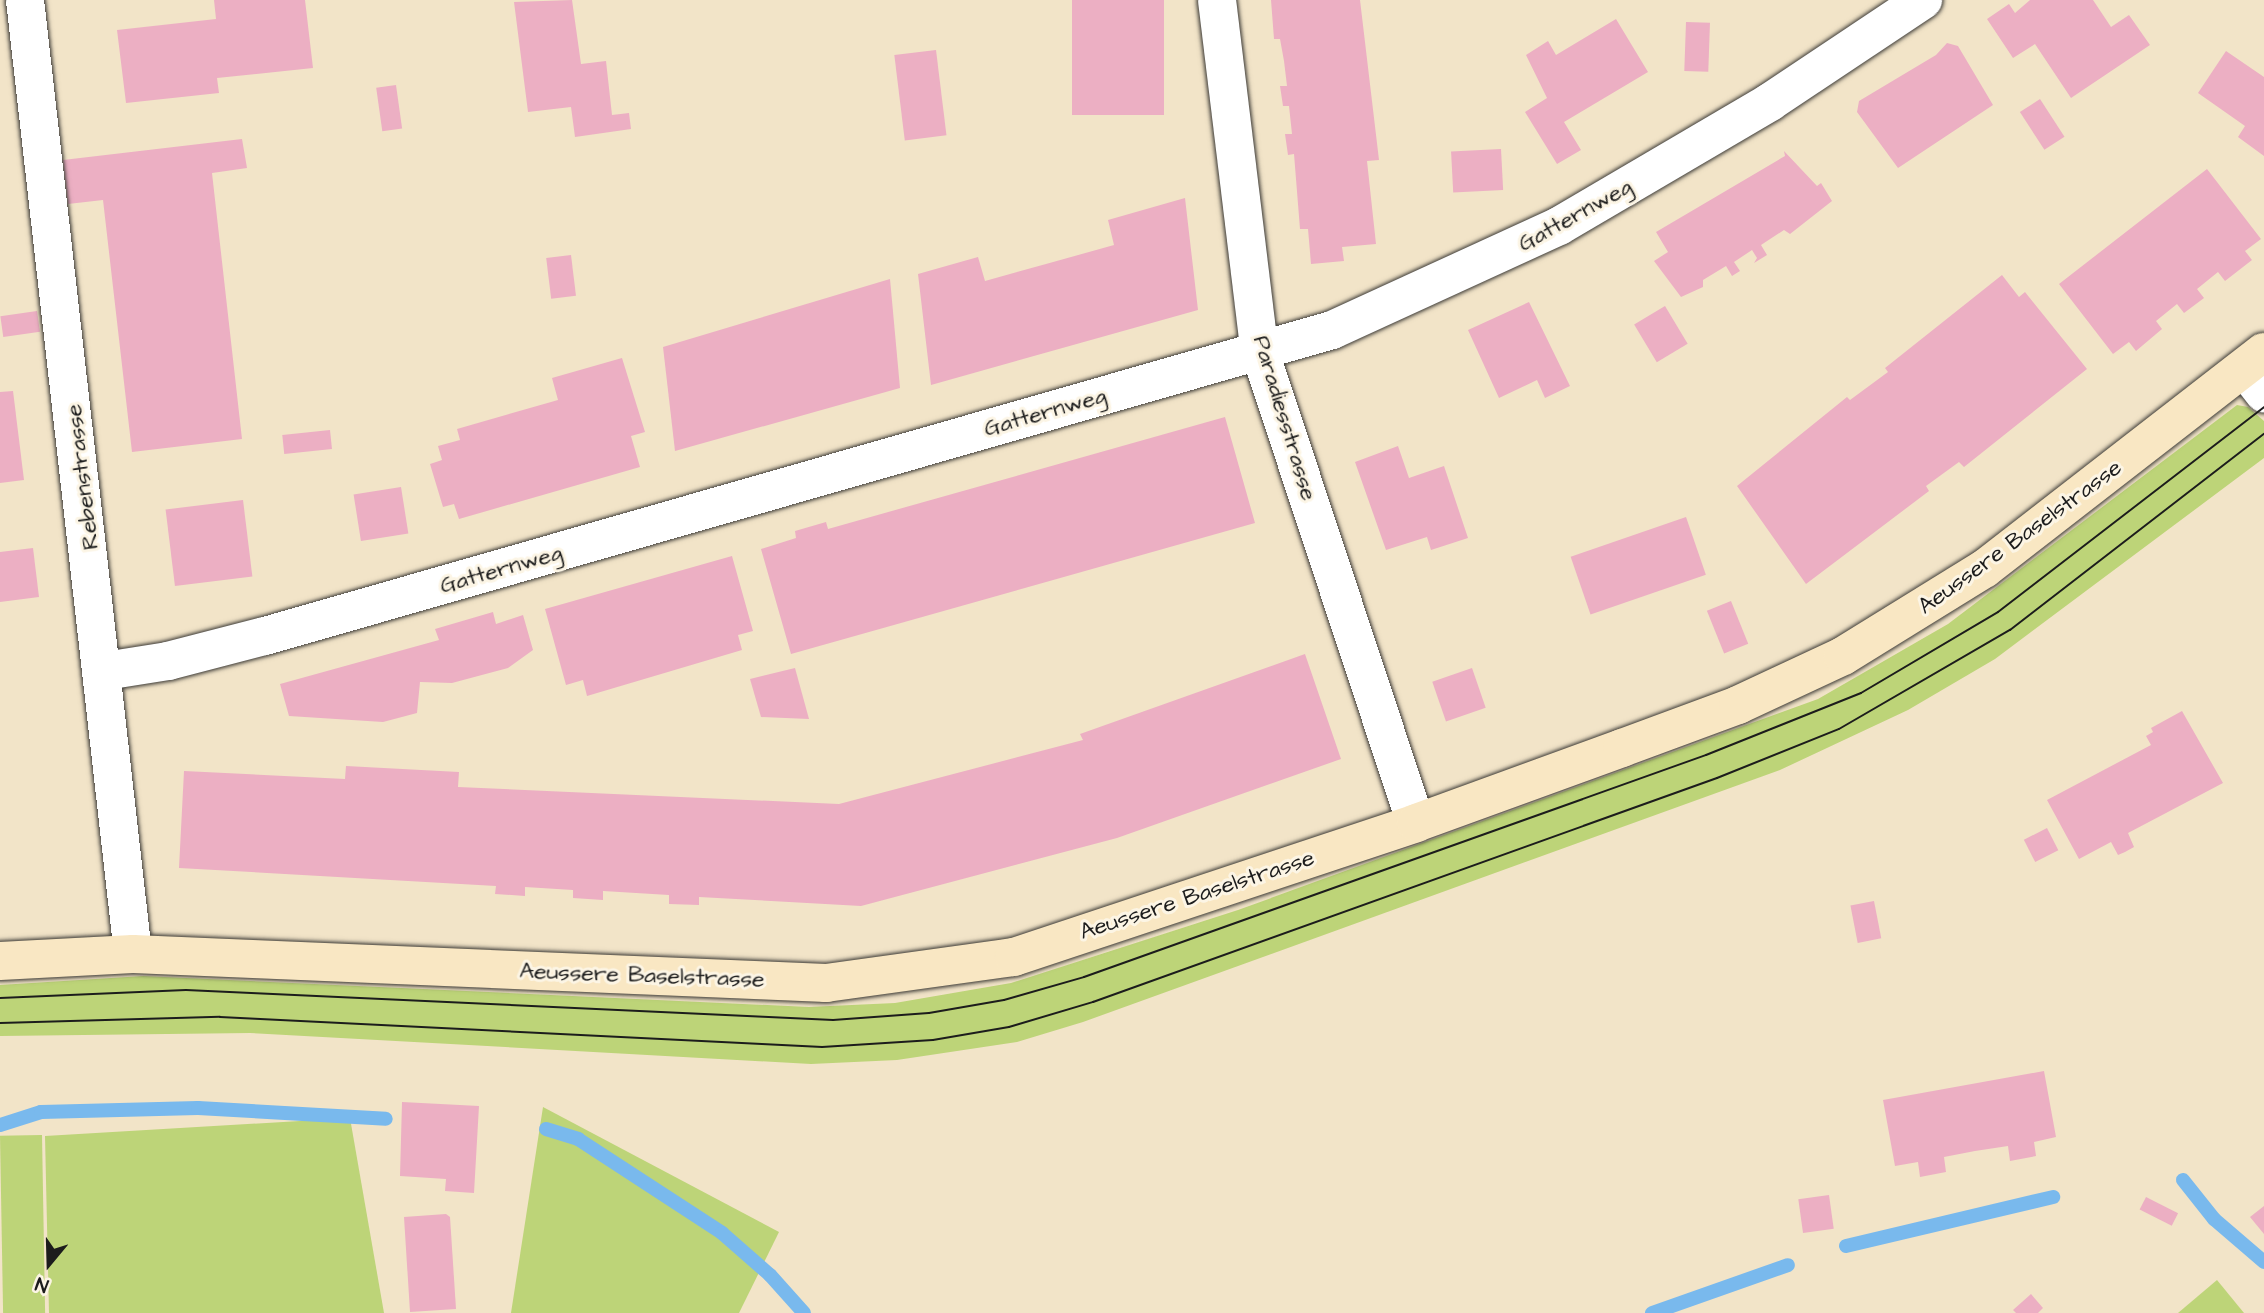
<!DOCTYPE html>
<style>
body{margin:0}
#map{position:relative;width:2264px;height:1313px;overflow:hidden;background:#f2e4c8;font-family:"Architects Daughter",sans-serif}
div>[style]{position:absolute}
.green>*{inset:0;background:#bdd478;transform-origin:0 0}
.stream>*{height:14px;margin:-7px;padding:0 7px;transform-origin:7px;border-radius:7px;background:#79b9ed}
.building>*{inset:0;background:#ecafc3;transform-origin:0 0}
.roads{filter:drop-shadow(0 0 2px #3c3a36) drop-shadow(0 0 2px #3c3a36)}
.street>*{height:38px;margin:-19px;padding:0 19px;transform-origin:19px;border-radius:19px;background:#fff}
.secondary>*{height:38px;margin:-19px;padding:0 19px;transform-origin:19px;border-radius:19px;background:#f9e7c3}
.tram>*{height:2px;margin:-1px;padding:0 1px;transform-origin:1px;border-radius:1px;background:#1c1c1c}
span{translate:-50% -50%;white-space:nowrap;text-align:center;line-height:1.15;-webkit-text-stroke:6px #fcf5e5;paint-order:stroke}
.street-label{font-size:23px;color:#1c1c1c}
.north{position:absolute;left:14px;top:1229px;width:70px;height:70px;-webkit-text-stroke:5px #fcf5e5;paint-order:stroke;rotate:199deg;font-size:19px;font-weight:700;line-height:28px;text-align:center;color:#1c1c1c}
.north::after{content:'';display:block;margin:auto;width:24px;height:32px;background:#1c1c1c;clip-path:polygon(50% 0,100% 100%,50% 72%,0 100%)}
</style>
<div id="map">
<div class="green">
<div style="clip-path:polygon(2237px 405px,2248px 407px,2264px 421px,2264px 458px,1995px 659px,1908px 710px,1780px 770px,1083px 1022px,1017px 1042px,897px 1060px,811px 1064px,250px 1033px,0 1036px,0 985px,143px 976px,809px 1007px,895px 1003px,1011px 983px,1238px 910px,1818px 699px,1948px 624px)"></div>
<div style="clip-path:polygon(543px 1107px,779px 1232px,739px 1313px,511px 1313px)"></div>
<div style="clip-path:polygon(350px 1118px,384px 1313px,49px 1313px,45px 1136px)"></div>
<div style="left:42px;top:1135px;width:178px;height:42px;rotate:89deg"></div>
<div style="clip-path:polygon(2217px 1280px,2244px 1313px,2178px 1313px)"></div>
</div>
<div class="stream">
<div style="left:0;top:1125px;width:43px;rotate:-17.6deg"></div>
<div style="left:41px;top:1112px;width:157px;rotate:-1.5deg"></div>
<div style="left:198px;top:1108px;width:188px;rotate:3.3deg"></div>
<div style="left:546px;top:1129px;width:34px;rotate:17deg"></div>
<div style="left:578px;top:1139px;width:172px;rotate:33.1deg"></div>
<div style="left:722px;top:1233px;width:64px;rotate:41.2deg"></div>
<div style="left:770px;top:1275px;width:51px;rotate:48.2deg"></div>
<div style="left:2183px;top:1180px;width:50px;rotate:51.5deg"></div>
<div style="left:2214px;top:1219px;width:66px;rotate:40.7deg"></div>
<div style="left:1846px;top:1246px;width:213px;rotate:-13.3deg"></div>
<div style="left:1652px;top:1313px;width:144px;rotate:-19.4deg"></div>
</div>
<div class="building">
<div style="clip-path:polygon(214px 0,305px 0,313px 68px,217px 78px,219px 93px,126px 103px,117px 30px,216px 19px)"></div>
<div style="clip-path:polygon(572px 0,581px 64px,606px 61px,612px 115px,629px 113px,631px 129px,575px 137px,571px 107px,528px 112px,514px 2px)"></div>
<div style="left:1072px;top:0;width:92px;height:115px"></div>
<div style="clip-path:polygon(1271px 0,1360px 0,1379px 160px,1367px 161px,1376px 244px,1342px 247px,1344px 261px,1311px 264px,1308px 229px,1300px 229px,1294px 154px,1288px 155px,1285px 134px,1292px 134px,1289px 106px,1283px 106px,1280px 86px,1287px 86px,1284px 61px,1280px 39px,1274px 39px)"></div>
<div style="clip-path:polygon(2030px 0,2093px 0,2111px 27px,2129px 15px,2150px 45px,2071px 98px,2035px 44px,2013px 58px,1987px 19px,2009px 4px,2015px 13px)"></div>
<div style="clip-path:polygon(1616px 19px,1648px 72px,1564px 122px,1581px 150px,1557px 164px,1525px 112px,1547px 98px,1526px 55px,1548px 41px,1556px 55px)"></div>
<div style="left:1686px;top:22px;width:24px;height:49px;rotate:2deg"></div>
<div style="clip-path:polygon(1947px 43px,1958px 46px,1993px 105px,1898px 168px,1857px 112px,1859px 101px,1936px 55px)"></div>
<div style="left:936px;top:50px;width:86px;height:42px;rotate:83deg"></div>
<div style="clip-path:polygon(2226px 51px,2264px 77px,2264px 156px,2238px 137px,2245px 126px,2198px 93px)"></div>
<div style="left:396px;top:85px;width:44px;height:20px;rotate:82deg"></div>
<div style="left:2040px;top:99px;width:45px;height:24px;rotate:57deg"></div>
<div style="clip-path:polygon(242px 139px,247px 168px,212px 173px,242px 439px,132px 452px,103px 200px,68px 204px,63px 160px)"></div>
<div style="left:1501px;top:149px;width:41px;height:50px;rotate:87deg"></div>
<div style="clip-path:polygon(1784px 151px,1817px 186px,1821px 183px,1832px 201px,1790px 234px,1784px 230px,1761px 245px,1767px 255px,1754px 263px,1757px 258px,1752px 250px,1734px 262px,1740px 271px,1732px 276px,1726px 266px,1703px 280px,1703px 287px,1681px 297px,1654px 261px,1668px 252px,1656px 232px,1785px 156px)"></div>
<div style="clip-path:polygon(2207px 169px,2261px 239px,2245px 251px,2252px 260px,2225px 281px,2218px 272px,2197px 289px,2204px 298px,2184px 313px,2177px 304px,2156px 321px,2162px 329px,2136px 351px,2129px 342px,2113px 354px,2059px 284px)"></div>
<div style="clip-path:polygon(1185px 198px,1198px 310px,931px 385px,918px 274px,978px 257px,985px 281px,1046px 264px,1114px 245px,1108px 220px)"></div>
<div style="left:571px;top:255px;width:41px;height:25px;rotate:83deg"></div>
<div style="clip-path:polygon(2002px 275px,2019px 297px,2025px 292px,2087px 369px,1964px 467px,1959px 462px,1926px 486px,1929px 491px,1806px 584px,1737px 486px,1847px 397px,1850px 400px,1888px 372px,1885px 368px)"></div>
<div style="clip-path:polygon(890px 279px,900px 388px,675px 451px,663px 347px)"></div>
<div style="clip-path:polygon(1529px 302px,1570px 386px,1545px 398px,1537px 380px,1499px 398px,1468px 330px)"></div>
<div style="left:1665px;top:306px;width:44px;height:36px;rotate:59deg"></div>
<div style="left:37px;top:311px;width:21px;height:37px;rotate:82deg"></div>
<div style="clip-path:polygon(622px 358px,645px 432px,631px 436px,640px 467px,459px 519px,454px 504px,443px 507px,430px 464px,442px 460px,438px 446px,460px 440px,457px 429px,558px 400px,552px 378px)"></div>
<div style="clip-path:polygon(13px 391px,24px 480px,0 483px,0 392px)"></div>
<div style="clip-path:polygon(1225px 417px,1255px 523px,791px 654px,761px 549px,796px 538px,795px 531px,826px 522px,828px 529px)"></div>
<div style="left:330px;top:430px;width:19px;height:48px;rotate:84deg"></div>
<div style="clip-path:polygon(1398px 446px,1409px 478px,1444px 466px,1468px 538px,1431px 550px,1427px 537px,1386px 550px,1355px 462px)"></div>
<div style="left:401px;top:487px;width:47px;height:48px;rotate:81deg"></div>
<div style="left:243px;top:500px;width:77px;height:78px;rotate:83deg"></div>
<div style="left:1686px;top:517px;width:61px;height:122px;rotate:71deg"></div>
<div style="clip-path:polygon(33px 548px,39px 597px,0 602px,0 552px)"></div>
<div style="clip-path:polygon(732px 556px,753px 631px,738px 635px,742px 650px,587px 696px,583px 680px,566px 685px,545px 609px)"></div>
<div style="left:1731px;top:601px;width:46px;height:26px;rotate:68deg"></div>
<div style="clip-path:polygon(493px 612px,496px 624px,523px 615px,533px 650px,508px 668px,452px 683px,420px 682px,417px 713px,383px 722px,289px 716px,280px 684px,439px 640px,435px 629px)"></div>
<div style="clip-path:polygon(1305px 654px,1341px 759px,1117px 838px,861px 906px,699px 897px,699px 905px,669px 904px,669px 895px,603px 891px,603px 900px,573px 898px,573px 890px,525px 887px,525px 896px,495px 894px,496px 886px,179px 868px,184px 771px,345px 779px,346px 766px,459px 772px,458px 787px,839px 804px,1083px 740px,1080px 734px)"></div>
<div style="clip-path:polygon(795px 668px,809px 719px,761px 717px,750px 679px)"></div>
<div style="left:1472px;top:668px;width:42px;height:42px;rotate:71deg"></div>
<div style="clip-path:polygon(2182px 711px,2223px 783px,2128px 833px,2134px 847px,2125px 852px,2118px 855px,2111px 842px,2079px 859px,2047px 800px,2151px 745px,2146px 736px,2153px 732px,2151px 728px)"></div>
<div style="left:2047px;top:828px;width:25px;height:26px;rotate:63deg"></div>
<div style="left:1874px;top:901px;width:38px;height:24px;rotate:79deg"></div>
<div style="clip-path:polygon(2044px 1071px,2056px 1137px,2034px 1142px,2036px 1156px,2010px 1161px,2008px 1146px,1975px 1151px,1944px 1157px,1946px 1172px,1920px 1177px,1918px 1162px,1895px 1166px,1883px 1100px)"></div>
<div style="clip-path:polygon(402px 1102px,479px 1106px,474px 1193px,445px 1191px,446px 1179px,400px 1176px)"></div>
<div style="left:1829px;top:1195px;width:34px;height:31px;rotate:82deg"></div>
<div style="left:2146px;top:1197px;width:36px;height:14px;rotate:27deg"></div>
<div style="clip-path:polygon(2264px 1206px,2264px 1234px,2250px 1217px)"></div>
<div style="clip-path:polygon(446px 1214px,450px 1217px,456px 1309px,410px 1312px,404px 1217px)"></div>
<div style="clip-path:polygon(2031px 1294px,2043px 1308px,2038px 1313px,2016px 1313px,2013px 1310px)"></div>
</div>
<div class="roads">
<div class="street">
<div style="left:25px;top:0;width:960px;rotate:83.54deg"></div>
<div style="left:1217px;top:0;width:352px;rotate:83.1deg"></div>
<div style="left:1259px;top:349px;width:499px;rotate:71.7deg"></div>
<div style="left:2245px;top:369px;width:31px;rotate:52deg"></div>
<div style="left:105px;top:671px;width:64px;rotate:-9deg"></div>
<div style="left:168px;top:661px;width:100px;rotate:-14.5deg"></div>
<div style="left:265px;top:636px;width:1110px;rotate:-16deg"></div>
<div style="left:1332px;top:330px;width:250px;rotate:-24.6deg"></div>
<div style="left:1559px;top:226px;width:245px;rotate:-30.4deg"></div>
<div style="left:1770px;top:102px;width:184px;rotate:-33.7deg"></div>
</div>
<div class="secondary">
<div style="left:0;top:961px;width:133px;rotate:-3deg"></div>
<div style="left:133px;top:954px;width:694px;rotate:2.4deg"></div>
<div style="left:826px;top:983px;width:190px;rotate:-7.9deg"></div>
<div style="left:1014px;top:957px;width:424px;rotate:-18.4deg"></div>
<div style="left:1416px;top:823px;width:219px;rotate:-20deg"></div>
<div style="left:1622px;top:748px;width:124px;rotate:-20.3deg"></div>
<div style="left:1738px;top:705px;width:116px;rotate:-25deg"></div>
<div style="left:1843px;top:656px;width:166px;rotate:-31.7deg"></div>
<div style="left:1984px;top:569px;width:354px;rotate:-37.8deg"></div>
</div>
</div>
<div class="tram">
<div style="left:0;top:998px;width:186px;rotate:-2.5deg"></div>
<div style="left:186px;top:990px;width:648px;rotate:2.65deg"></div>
<div style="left:833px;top:1020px;width:96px;rotate:-4.2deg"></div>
<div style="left:929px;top:1013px;width:76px;rotate:-9.8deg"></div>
<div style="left:1004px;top:1000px;width:83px;rotate:-16deg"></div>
<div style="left:1084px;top:977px;width:660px;rotate:-19.64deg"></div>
<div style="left:1706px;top:755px;width:167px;rotate:-21.8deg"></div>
<div style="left:1861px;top:693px;width:159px;rotate:-30.6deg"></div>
<div style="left:1998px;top:612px;width:336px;rotate:-37.6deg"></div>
<div style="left:0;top:1023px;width:220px;rotate:-1.6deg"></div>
<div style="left:220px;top:1017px;width:603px;rotate:2.85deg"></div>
<div style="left:822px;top:1047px;width:111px;rotate:-3.6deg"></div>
<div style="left:933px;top:1040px;width:77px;rotate:-9.7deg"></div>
<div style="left:1009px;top:1027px;width:88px;rotate:-16.6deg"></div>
<div style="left:1093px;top:1002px;width:663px;rotate:-19.75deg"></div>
<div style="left:1717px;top:778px;width:131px;rotate:-21.9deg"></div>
<div style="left:1839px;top:729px;width:198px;rotate:-30.1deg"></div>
<div style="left:2010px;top:630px;width:321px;rotate:-37.7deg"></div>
</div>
<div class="street-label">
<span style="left:1575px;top:215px;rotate:-29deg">Gatternweg</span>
<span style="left:1045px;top:412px;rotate:-16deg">Gatternweg</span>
<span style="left:1285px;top:418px;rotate:73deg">Paradiesstrasse</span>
<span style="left:82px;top:477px;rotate:-97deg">Rebenstrasse</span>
<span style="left:2020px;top:537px;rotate:-36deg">Aeussere Baselstrasse</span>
<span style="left:501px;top:569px;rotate:-16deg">Gatternweg</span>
<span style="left:1197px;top:895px;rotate:-18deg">Aeussere Baselstrasse</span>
<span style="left:642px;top:975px;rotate:2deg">Aeussere Baselstrasse</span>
</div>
<div class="north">N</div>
</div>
